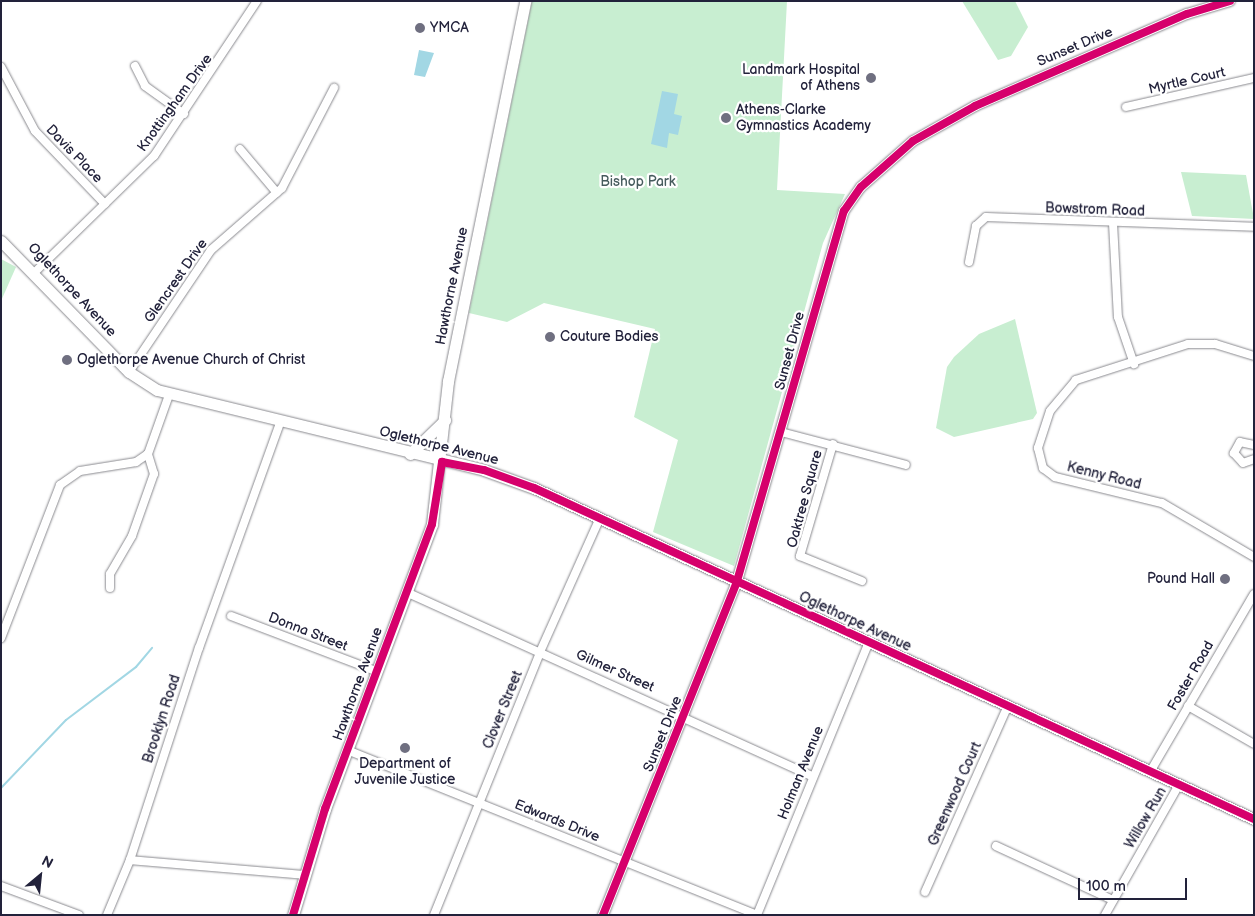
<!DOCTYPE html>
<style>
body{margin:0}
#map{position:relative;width:1255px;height:916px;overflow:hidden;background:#fff;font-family:"Balsamiq Sans",sans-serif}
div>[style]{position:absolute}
.green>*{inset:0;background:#c8eed1}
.water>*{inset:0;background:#a2d7e4}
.stream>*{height:2px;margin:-1px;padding:0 1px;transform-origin:1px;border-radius:1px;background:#a2d7e4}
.roads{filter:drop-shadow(0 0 1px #8a8a8f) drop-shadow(0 0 1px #8a8a8f)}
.minor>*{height:8px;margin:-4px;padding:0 4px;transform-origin:4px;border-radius:4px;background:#fff}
.tertiary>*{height:10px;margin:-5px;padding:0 5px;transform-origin:5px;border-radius:5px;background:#fff}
.secondary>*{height:11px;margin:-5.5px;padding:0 5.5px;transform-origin:5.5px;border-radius:5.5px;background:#fff}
.cycleway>*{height:8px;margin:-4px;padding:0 4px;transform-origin:4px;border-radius:4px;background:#d6006c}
.dots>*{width:14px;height:14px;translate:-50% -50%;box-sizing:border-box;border:2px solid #fff;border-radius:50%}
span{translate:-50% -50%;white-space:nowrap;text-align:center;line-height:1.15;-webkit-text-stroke:4.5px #fff;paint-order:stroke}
.poi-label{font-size:14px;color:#22223b}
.left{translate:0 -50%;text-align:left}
.right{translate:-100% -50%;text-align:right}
.street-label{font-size:14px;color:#22223b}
.park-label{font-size:14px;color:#465b5d}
.frame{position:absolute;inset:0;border:2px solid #22223b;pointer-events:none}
.north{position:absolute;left:15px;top:851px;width:50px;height:50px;-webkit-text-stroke:4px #fff;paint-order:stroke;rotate:28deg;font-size:14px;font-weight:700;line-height:20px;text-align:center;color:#22223b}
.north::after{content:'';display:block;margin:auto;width:18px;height:22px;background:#22223b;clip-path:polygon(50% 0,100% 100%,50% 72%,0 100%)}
.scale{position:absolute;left:1078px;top:878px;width:109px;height:22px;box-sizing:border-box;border:2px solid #22223b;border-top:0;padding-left:6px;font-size:15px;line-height:18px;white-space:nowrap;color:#22223b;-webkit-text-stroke:4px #fff;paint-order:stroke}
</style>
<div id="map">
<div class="green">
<div style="clip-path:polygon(532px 1px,787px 1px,777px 190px,845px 194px,823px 243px,734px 566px,653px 532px,678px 440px,634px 417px,655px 329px,544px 303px,507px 322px,469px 313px)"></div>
<div style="clip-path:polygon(962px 1px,1015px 1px,1028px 27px,1011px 56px,998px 60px)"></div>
<div style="clip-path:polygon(1181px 172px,1246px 175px,1254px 219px,1192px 216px)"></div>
<div style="clip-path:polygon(1px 259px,16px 267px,1px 301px)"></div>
<div style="clip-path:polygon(1015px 319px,1037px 413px,1033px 419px,954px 437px,936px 428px,947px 367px,954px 357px,979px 334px)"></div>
</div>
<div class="water">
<div style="clip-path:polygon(419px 50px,434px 53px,425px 77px,414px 75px)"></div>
<div style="clip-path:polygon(662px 91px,678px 94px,674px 114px,682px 116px,678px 135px,669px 133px,667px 148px,651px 144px)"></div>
</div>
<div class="stream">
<div style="left:1px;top:788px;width:94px;rotate:-46.3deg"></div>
<div style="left:66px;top:720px;width:88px;rotate:-37.1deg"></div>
<div style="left:136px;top:667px;width:25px;rotate:-50deg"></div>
</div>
<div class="roads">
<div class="minor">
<div style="left:135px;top:66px;width:22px;rotate:63deg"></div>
<div style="left:145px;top:86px;width:48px;rotate:35.7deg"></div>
<div style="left:1px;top:67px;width:72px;rotate:62deg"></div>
<div style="left:35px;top:131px;width:101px;rotate:46.2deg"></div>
<div style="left:1126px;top:107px;width:131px;rotate:-12.8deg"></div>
<div style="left:240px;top:149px;width:57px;rotate:49.9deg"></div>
<div style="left:1113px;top:223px;width:94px;rotate:87deg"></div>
<div style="left:1118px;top:317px;width:50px;rotate:71.2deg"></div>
<div style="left:969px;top:262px;width:37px;rotate:-79deg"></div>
<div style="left:976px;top:226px;width:13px;rotate:-42deg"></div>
<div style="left:986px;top:217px;width:268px;rotate:2.1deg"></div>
<div style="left:36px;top:271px;width:165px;rotate:-44.3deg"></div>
<div style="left:154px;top:156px;width:186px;rotate:-56.4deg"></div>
<div style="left:1254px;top:356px;width:41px;rotate:-162.9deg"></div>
<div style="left:1215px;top:344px;width:27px;rotate:180deg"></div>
<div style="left:1188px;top:344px;width:118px;rotate:162.2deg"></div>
<div style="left:1076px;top:380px;width:40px;rotate:130deg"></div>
<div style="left:1050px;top:411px;width:39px;rotate:108deg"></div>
<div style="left:1038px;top:448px;width:21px;rotate:76deg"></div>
<div style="left:1043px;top:468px;width:15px;rotate:37deg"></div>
<div style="left:1055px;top:477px;width:110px;rotate:13.7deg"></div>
<div style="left:1162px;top:503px;width:107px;rotate:30.4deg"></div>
<div style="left:129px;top:372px;width:147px;rotate:-56.1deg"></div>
<div style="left:211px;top:250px;width:94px;rotate:-41.1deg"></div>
<div style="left:282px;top:188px;width:113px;rotate:-62.5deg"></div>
<div style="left:781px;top:432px;width:129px;rotate:14.8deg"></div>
<div style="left:833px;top:444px;width:117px;rotate:106.4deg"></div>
<div style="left:800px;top:556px;width:67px;rotate:22deg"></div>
<div style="left:1254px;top:445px;width:14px;rotate:-168deg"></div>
<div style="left:1240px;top:442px;width:13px;rotate:119deg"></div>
<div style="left:1234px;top:453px;width:13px;rotate:48deg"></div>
<div style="left:1243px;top:463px;width:12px;rotate:-20deg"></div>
<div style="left:110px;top:588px;width:14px;rotate:-90deg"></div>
<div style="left:110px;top:574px;width:44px;rotate:-59.9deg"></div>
<div style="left:132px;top:536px;width:66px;rotate:-70.5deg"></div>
<div style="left:154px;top:474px;width:21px;rotate:-107deg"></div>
<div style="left:406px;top:592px;width:446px;rotate:24.4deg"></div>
<div style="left:231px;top:616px;width:155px;rotate:20.8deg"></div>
<div style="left:1px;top:638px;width:164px;rotate:-68.9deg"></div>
<div style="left:60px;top:485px;width:24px;rotate:-35deg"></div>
<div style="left:80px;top:471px;width:57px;rotate:-9.1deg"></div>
<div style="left:136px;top:462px;width:14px;rotate:-34deg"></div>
<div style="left:148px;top:454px;width:63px;rotate:-70.4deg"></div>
<div style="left:1188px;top:706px;width:76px;rotate:29.9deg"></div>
<div style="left:347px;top:750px;width:442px;rotate:21.9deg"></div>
<div style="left:1150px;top:772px;width:206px;rotate:-59.7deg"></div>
<div style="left:996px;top:846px;width:129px;rotate:24.8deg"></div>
<div style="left:130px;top:860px;width:176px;rotate:4.9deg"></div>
<div style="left:1px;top:886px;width:83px;rotate:20.4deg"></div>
<div style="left:925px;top:892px;width:204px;rotate:-66deg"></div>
<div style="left:107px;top:915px;width:60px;rotate:-67.3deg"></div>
<div style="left:130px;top:860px;width:223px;rotate:-72deg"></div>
<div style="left:199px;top:648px;width:239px;rotate:-70.2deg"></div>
<div style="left:434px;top:915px;width:284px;rotate:-68deg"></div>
<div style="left:540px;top:652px;width:147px;rotate:-65.9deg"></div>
<div style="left:757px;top:915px;width:295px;rotate:-67.7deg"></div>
<div style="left:1105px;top:915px;width:150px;rotate:-60.4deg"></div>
</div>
<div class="tertiary">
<div style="left:603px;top:915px;width:360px;rotate:-68.1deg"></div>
<div style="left:737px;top:581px;width:385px;rotate:-73.9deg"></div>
<div style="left:844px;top:211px;width:29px;rotate:-55deg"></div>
<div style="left:861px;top:187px;width:69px;rotate:-41.5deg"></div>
<div style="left:913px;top:141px;width:71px;rotate:-29.4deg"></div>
<div style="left:975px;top:106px;width:231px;rotate:-23.5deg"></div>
<div style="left:1187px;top:14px;width:45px;rotate:-16.8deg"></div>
</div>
<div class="secondary">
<div style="left:1px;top:241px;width:183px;rotate:45.7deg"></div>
<div style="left:129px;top:372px;width:33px;rotate:33deg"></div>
<div style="left:157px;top:390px;width:337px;rotate:13.7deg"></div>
<div style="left:484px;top:470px;width:53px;rotate:19.8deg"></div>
<div style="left:534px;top:488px;width:792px;rotate:24.69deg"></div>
<div style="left:410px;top:454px;width:49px;rotate:-44.2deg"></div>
<div style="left:293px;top:915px;width:111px;rotate:-73.2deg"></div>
<div style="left:325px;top:809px;width:304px;rotate:-69.4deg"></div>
<div style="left:432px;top:524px;width:144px;rotate:-83.6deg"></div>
<div style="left:448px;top:381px;width:388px;rotate:-78.5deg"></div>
</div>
</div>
<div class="cycleway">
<div style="left:293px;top:915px;width:111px;rotate:-73.2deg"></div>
<div style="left:325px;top:809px;width:304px;rotate:-69.4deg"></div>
<div style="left:432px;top:524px;width:63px;rotate:-80.8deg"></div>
<div style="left:442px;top:462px;width:43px;rotate:10.8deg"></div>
<div style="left:484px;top:470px;width:53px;rotate:19.8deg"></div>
<div style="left:534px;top:488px;width:792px;rotate:24.69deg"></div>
<div style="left:603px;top:915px;width:360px;rotate:-68.1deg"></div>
<div style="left:737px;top:581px;width:385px;rotate:-73.9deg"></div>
<div style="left:844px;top:211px;width:29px;rotate:-55deg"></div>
<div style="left:861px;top:187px;width:69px;rotate:-41.5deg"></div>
<div style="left:913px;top:141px;width:71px;rotate:-29.4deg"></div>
<div style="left:975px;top:106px;width:231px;rotate:-23.5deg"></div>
<div style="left:1187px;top:14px;width:45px;rotate:-16.8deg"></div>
</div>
<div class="dots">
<div style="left:420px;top:28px;background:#6f6f80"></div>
<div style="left:871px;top:78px;background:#6f6f80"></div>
<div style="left:726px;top:118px;background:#6f6f80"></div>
<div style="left:550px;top:337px;background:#6f6f80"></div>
<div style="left:67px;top:360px;background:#6f6f80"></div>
<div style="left:1225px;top:579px;background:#6f6f80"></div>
<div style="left:405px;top:748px;background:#6f6f80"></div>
</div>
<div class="poi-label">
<span class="left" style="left:430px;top:28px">YMCA</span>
<span class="right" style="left:860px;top:78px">Landmark Hospital<br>of Athens</span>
<span class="left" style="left:736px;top:118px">Athens-Clarke<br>Gymnastics Academy</span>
<span class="left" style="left:560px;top:337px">Couture Bodies</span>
<span class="left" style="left:77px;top:360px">Oglethorpe Avenue Church of Christ</span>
<span class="right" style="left:1215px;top:579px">Pound Hall</span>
<span style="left:405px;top:772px">Department of<br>Juvenile Justice</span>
</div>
<div class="street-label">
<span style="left:1075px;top:47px;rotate:-23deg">Sunset Drive</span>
<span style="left:1187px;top:81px;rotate:-13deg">Myrtle Court</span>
<span style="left:175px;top:103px;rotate:-54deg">Knottingham Drive</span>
<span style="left:74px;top:154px;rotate:46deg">Davis Place</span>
<span style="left:1095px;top:210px;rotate:2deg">Bowstrom Road</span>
<span style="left:176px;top:281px;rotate:-55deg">Glencrest Drive</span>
<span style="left:452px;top:286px;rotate:-79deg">Hawthorne Avenue</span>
<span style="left:72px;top:290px;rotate:47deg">Oglethorpe Avenue</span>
<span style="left:790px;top:351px;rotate:-75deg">Sunset Drive</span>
<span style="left:439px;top:446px;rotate:14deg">Oglethorpe Avenue</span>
<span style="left:1104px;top:476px;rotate:14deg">Kenny Road</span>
<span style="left:805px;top:499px;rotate:-75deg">Oaktree Square</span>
<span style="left:855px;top:622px;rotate:25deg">Oglethorpe Avenue</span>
<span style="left:308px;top:632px;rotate:21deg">Donna Street</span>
<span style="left:615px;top:671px;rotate:24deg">Gilmer Street</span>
<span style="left:1191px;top:676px;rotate:-60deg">Foster Road</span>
<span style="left:358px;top:684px;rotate:-70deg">Hawthorne Avenue</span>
<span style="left:503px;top:710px;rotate:-68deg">Clover Street</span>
<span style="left:162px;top:719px;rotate:-72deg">Brooklyn Road</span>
<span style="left:663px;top:734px;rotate:-68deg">Sunset Drive</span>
<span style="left:801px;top:773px;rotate:-68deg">Holman Avenue</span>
<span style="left:955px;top:794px;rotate:-66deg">Greenwood Court</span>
<span style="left:1146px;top:818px;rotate:-60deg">Willow Run</span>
<span style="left:557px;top:821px;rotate:22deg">Edwards Drive</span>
</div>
<div class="park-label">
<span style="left:638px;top:182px">Bishop Park</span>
</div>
<div class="frame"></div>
<div class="north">N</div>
<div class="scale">100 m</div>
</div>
